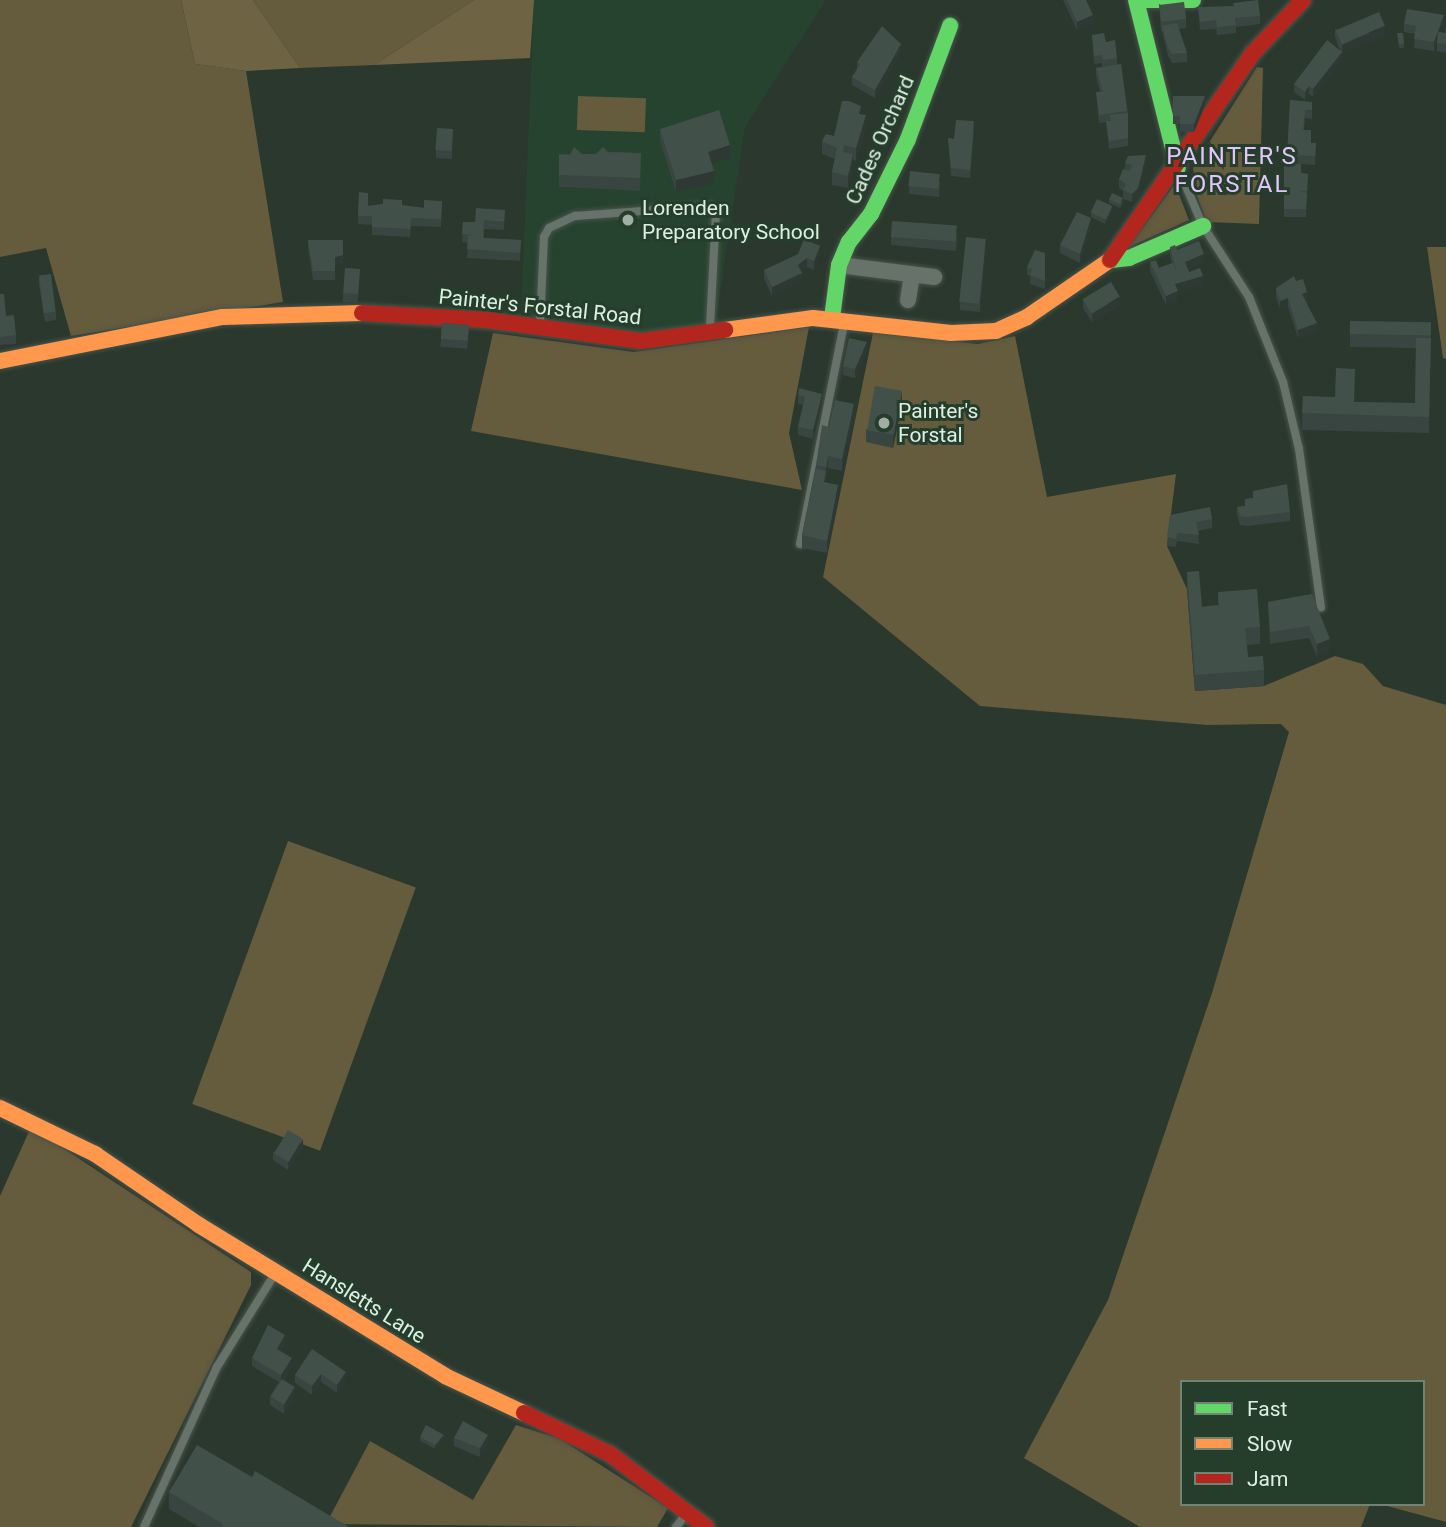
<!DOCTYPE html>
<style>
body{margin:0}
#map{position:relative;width:1446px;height:1527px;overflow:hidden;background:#2a382e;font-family:Roboto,sans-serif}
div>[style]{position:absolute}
.built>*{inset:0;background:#26432f}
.green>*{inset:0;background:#655b3d;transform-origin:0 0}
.forest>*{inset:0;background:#6e6444}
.roads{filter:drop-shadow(0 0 2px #48544b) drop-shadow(0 0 2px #48544b)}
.lane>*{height:8px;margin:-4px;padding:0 4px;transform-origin:4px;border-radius:4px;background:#67726a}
.street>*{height:16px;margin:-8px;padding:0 8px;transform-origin:8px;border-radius:8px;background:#67726a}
.fast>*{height:16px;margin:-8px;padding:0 8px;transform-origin:8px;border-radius:8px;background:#63d668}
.slow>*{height:16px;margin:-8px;padding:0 8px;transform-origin:8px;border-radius:8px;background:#ff974d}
.jam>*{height:16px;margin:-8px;padding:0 8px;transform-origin:8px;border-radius:8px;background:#b3261e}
.wall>*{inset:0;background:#394540;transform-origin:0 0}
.shaded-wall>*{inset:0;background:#2e3834}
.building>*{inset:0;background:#42504a;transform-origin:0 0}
.dots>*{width:19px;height:19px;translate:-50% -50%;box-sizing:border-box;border:4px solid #243e2b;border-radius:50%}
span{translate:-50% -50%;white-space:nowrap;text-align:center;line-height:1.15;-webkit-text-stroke:6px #243e2b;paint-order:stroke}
.street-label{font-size:21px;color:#dfeee2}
.poi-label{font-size:21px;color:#dfeee2}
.left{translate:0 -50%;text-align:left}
.quarter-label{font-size:24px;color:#e3c5fb;letter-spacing:2px}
.legend{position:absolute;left:1180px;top:1380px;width:245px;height:126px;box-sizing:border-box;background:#243e2b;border:2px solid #6f8474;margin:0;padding:9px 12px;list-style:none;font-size:21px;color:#dfeee2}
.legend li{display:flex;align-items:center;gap:14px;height:35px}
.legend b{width:35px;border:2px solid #6f8474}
</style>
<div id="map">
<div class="built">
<div style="clip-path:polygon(534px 0,826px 0,745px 127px,715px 327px,629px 333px,521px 312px)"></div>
</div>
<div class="green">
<div style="clip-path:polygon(0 0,181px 0,195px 64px,246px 71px,283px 302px,71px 336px,46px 248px,0 257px)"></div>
<div style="clip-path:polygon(253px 0,474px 0,374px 65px,300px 68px)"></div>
<div style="clip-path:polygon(1257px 67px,1263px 68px,1259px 224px,1207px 222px,1196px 193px,1193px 168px)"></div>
<div style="left:578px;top:96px;width:68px;height:34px;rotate:2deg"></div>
<div style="clip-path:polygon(1175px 184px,1189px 220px,1129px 247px)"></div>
<div style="clip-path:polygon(1427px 247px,1446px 247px,1446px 359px,1443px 358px)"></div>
<div style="clip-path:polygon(809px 327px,789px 433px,802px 490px,471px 431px,493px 333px,634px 352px)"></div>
<div style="clip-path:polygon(873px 333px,978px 344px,1015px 336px,1047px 497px,1176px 474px,1167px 546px,1187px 589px,1195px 691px,1264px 686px,1335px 656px,1363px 664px,1383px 686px,1446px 705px,1446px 1522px,1380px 1504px,1423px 1504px,1423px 1382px,1182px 1382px,1182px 1504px,1370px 1504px,1361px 1527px,1140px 1527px,1024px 1458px,1108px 1300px,1212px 993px,1289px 732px,1281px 724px,1207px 725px,980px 706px,823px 577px)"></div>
<div style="left:288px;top:841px;width:136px;height:280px;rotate:20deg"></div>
<div style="clip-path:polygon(31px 1127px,251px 1272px,251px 1285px,131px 1527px,0 1527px,0 1196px)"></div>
<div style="clip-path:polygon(516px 1425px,560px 1439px,668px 1508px,657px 1527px,326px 1524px,370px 1441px,473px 1500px)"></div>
</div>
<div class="forest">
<div style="clip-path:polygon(181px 0,253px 0,300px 68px,246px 71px,195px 64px)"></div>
<div style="clip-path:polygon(474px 0,534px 0,530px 58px,374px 65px)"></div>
</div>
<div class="roads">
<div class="lane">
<div style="left:1179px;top:170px;width:61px;rotate:66.8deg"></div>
<div style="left:1203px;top:226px;width:85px;rotate:57.1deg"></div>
<div style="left:1249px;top:297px;width:92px;rotate:68.2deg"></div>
<div style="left:1283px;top:382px;width:69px;rotate:76.6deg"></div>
<div style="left:1299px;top:449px;width:160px;rotate:82.1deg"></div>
<div style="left:540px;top:324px;width:87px;rotate:-87.4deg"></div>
<div style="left:544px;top:237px;width:10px;rotate:-61deg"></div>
<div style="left:549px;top:228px;width:29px;rotate:-25deg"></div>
<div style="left:575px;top:216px;width:135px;rotate:-4.2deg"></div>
<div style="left:710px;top:206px;width:8px;rotate:45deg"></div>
<div style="left:716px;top:212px;width:116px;rotate:93deg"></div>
<div style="left:800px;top:544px;width:225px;rotate:-78.7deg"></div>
<div style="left:144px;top:1527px;width:176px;rotate:-65.5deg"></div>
<div style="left:217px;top:1367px;width:108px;rotate:-58.2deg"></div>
<div style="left:676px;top:1527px;width:16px;rotate:-52deg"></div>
</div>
<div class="street">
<div style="left:839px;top:265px;width:96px;rotate:7.2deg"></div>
<div style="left:908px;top:300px;width:26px;rotate:-81deg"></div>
</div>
<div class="fast">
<div style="left:1136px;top:0;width:173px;rotate:76deg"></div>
<div style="left:1145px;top:0;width:48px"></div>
<div style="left:1111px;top:260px;width:18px;rotate:-6deg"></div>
<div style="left:1129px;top:258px;width:81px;rotate:-23.4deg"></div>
<div style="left:832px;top:318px;width:53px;rotate:-82.5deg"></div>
<div style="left:839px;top:265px;width:25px;rotate:-67deg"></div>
<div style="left:849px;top:242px;width:36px;rotate:-52deg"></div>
<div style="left:871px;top:214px;width:84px;rotate:-63.7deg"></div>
<div style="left:908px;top:139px;width:121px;rotate:-69.6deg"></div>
</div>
<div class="slow">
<div style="left:725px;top:330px;width:89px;rotate:-7.8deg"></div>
<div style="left:813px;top:318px;width:139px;rotate:6.2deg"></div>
<div style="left:951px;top:333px;width:45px;rotate:-2.5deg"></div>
<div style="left:996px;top:331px;width:34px;rotate:-24deg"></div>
<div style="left:1027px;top:317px;width:101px;rotate:-34.5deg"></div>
<div style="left:0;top:361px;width:227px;rotate:-11.2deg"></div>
<div style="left:223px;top:317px;width:139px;rotate:-1.6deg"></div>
<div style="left:0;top:1108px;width:106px;rotate:25.8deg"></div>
<div style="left:95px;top:1154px;width:126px;rotate:34.3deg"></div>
<div style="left:199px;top:1225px;width:289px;rotate:31.5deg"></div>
<div style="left:445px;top:1376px;width:87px;rotate:25.1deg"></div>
</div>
<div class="jam">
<div style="left:1110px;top:260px;width:250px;rotate:-55.4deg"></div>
<div style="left:1252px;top:54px;width:74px;rotate:-46.6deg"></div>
<div style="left:362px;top:313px;width:125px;rotate:3.2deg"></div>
<div style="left:487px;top:320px;width:155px;rotate:7.8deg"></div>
<div style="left:641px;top:341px;width:85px;rotate:-7.5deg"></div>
<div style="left:524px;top:1413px;width:95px;rotate:25.5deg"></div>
<div style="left:610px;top:1454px;width:121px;rotate:37.2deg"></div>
</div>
</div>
<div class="wall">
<div style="clip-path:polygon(1063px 0,1086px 0,1093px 23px,1077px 30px)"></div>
<div style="clip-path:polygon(1159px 4px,1186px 19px,1186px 28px,1179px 29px,1187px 53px,1187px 62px,1172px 63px,1168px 56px,1162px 31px,1161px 31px)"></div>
<div style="clip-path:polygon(1198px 7px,1260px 16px,1260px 24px,1236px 27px,1236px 33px,1217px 35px,1216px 29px,1200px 30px)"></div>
<div style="clip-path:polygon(1444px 23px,1440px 32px,1445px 33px,1446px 27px,1446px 53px,1437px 51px,1437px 43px,1434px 51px,1414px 48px,1415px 34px,1404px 32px,1404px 24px)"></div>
<div style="clip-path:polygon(1335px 29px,1385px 35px,1342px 53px,1342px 60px,1313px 97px,1309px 94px,1305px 100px,1294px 92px,1294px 84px,1340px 51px,1335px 37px)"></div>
<div style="clip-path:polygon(1397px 33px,1403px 33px,1404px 48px,1399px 48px)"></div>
<div style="clip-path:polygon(1092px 35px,1106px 42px,1117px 58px,1117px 65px,1121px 64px,1128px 113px,1128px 146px,1109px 149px,1106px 122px,1099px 123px,1096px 92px,1100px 92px,1096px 76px,1096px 68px,1102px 67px,1102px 63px,1094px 64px)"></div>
<div style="clip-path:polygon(901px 52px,875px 98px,852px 85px,852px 77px,857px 70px,857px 62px)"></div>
<div style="clip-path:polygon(1173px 96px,1205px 105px,1194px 132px,1180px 132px,1180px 124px,1173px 124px)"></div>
<div style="clip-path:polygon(1290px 100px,1312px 102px,1312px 119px,1305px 118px,1304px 130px,1311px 143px,1316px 143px,1315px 165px,1287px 163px)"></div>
<div style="clip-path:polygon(861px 114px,866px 128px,856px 161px,853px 160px,853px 167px,848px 188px,832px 185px,832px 172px,835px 159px,822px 154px,822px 141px,834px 136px)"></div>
<div style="clip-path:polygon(453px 129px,452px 159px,436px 158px,436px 150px)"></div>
<div style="clip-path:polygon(660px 129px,730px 158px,711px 163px,714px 184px,676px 192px,660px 141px)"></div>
<div style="clip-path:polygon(974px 129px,970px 178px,951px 176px,948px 138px,954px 139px)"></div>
<div style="clip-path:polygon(608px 152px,641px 153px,640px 191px,559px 187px,559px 154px,596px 154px)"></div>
<div style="clip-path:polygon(1125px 163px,1146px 163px,1138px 196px,1132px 202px,1123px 199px,1123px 191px,1119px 188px,1119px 179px,1125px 170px)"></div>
<div style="clip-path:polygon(1284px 163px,1301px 173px,1308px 174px,1306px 217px,1284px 217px)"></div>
<div style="clip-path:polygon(940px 182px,939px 197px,909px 194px,909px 186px)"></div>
<div style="clip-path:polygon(359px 192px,368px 206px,402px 205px,424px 208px,442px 201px,441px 227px,411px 226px,410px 237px,372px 235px,372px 225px,358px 224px)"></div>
<div style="clip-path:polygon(1109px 199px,1123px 202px,1120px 208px,1109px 203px)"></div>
<div style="clip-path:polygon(505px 210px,504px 230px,484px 229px,484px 238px,521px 240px,520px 261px,467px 258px,468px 243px,462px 242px,463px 222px,475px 222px)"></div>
<div style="clip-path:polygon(1112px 210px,1105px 224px,1091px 217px,1091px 213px)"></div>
<div style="clip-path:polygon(1091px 227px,1080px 263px,1060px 253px,1060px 245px)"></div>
<div style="clip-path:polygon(957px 235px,956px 251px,891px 245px,891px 237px)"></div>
<div style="clip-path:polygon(308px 240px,343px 240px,343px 263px,335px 266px,335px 280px,313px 280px,308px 248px)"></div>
<div style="clip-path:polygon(1170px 247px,1204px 262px,1188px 269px,1189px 272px,1203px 285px,1178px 291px,1178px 300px,1166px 305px,1150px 271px,1150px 262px,1159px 268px,1172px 263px,1170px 256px)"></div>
<div style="clip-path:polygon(986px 248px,980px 312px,960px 310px,960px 302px)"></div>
<div style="clip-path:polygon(1045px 253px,1045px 289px,1030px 284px,1030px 276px,1027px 275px,1027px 267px)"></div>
<div style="clip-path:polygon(820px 254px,814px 270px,807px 267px,801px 271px,802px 281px,772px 296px,764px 278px,764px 270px)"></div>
<div style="left:345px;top:268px;width:15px;height:34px;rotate:4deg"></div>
<div style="clip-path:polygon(39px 276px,56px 312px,56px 320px,45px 322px,39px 285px)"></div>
<div style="clip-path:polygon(1276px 288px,1307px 300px,1305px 301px,1317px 332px,1298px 338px,1288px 307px,1280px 309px,1276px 297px)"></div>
<div style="clip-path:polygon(0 294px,6px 316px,16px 335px,16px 344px,0 345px)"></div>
<div style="clip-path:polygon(1083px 299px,1120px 306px,1092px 322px,1083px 308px)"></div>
<div style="clip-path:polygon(1350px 321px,1431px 322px,1429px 433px,1302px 430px,1303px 396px,1355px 402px,1415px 403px,1416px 348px,1350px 347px)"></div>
<div style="left:442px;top:323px;width:27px;height:24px;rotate:4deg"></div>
<div style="clip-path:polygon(867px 350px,855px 378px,843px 375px,843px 366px)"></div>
<div style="clip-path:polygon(798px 395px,822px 402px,813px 439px,798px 435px,798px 427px,803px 405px,798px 404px)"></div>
<div style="clip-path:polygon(902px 404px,893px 448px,866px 442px,866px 430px)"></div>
<div style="clip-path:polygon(854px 417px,842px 471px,828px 468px,826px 480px,826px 482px,838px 498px,827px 553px,802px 548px,802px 535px,816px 465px,829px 427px)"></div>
<div style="clip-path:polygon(1253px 491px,1290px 512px,1290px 521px,1247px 526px,1240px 525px,1237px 515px,1237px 507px,1245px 506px,1245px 499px,1253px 498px)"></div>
<div style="clip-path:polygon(1170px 515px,1212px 519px,1212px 528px,1198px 531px,1199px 544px,1177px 541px,1176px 547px,1167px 546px)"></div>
<div style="clip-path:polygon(1187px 572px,1202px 607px,1218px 605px,1218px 592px,1260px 627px,1260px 644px,1247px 645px,1248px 657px,1264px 670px,1264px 686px,1195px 691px,1187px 589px)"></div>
<div style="clip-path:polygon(1312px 594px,1330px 652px,1317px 657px,1309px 638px,1270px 644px,1268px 602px)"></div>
<div style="clip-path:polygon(303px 1148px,288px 1170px,273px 1160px,273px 1152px)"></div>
<div style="clip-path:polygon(285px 1344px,280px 1351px,292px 1367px,284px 1380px,295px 1396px,284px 1414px,270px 1405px,270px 1396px,279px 1382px,252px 1366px,252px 1358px)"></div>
<div style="clip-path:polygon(312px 1349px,346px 1380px,337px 1393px,321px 1382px,312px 1395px,295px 1383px,295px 1375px)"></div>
<div style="clip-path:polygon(420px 1437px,444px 1439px,435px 1449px,420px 1441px)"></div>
<div style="clip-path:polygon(454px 1438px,488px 1443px,480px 1457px,454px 1446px)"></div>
<div style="clip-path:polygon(252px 1477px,349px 1527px,199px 1527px,169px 1509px,169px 1492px)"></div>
</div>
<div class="shaded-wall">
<div style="clip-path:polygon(1093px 15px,1093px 23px,1077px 30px,1077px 22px)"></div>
<div style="clip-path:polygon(1444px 15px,1444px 23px,1434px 51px,1434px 42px)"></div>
<div style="clip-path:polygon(1385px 26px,1385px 35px,1342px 53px,1342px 60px,1313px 97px,1313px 89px,1342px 52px,1342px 45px)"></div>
<div style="clip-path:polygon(901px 44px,901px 52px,875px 98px,875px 90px)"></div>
<div style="clip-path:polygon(1309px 86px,1309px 94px,1305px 100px,1305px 92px)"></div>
<div style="clip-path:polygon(1205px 96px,1205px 105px,1194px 132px,1194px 124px)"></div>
<div style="clip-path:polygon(866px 115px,866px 128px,856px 161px,856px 148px)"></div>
<div style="clip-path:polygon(730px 145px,730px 158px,708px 165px,708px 152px)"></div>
<div style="clip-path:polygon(853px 154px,853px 167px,848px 188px,848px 176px)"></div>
<div style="clip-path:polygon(1146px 155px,1146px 163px,1138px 196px,1132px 202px,1132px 194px)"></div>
<div style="clip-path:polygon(714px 171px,714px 184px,676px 192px,676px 180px)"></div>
<div style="clip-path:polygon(1112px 206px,1112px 210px,1105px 224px,1105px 219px)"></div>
<div style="clip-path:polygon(1091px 218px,1091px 227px,1080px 263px,1080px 254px)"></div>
<div style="clip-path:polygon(986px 239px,986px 248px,980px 312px,980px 304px)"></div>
<div style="clip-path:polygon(820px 246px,820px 254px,814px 270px,814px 261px)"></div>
<div style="clip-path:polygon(1204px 254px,1204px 262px,1185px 270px,1185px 262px)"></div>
<div style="clip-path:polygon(343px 255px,343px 263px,335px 266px,335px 257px)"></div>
<div style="clip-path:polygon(807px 258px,807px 267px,798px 273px,798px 265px)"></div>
<div style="clip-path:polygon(802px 273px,802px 281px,772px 296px,772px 287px)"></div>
<div style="clip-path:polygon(1203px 276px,1203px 285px,1178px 291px,1178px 300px,1166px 305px,1166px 296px,1175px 284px)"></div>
<div style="clip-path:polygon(1307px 292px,1307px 300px,1302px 302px,1302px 294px)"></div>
<div style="clip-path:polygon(1120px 297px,1120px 306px,1092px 322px,1092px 314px)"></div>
<div style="clip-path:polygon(1288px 298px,1288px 307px,1280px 309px,1280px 301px)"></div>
<div style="clip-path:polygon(1317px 323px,1317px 332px,1298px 338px,1298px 330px)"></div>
<div style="clip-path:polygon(867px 342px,867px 350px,855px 378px,855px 369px)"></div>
<div style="clip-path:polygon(902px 391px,902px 404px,893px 448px,893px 436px)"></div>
<div style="clip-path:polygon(822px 394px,822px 402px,813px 439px,813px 430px)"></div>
<div style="clip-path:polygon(854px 404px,854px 417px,842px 471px,842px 459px)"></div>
<div style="clip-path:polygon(828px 456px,828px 468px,824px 495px,824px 482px)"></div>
<div style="clip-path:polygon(838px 485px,838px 498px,827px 553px,827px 541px)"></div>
<div style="clip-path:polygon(1330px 639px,1330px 652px,1317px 657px,1317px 644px)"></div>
<div style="clip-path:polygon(303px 1139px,303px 1148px,288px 1170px,288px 1162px)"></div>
<div style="clip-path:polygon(285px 1335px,285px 1344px,277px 1358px,277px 1349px)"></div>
<div style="clip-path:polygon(292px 1358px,292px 1367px,281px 1384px,281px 1375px)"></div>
<div style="clip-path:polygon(346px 1372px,346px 1380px,337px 1393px,337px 1385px)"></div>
<div style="clip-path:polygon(321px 1374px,321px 1382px,312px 1395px,312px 1386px)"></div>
<div style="clip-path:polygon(295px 1387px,295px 1396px,284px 1414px,284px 1405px)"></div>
<div style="clip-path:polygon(444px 1435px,444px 1439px,435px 1449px,435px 1445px)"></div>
<div style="clip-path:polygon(488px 1435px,488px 1443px,480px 1457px,480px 1448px)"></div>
</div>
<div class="building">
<div style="clip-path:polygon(1067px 0,1086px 0,1093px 15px,1077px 22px)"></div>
<div style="clip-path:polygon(1258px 0,1260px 16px,1235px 18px,1236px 25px,1217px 27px,1216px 20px,1200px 22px,1198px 7px,1234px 6px,1233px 3px)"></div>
<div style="left:1184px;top:2px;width:17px;height:25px;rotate:83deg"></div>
<div style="clip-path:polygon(1407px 9px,1444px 15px,1434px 42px,1414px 39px,1416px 26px,1404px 24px)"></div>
<div style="left:1379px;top:12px;width:15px;height:47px;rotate:67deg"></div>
<div style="clip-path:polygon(1177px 23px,1187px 53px,1172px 54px,1168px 48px,1162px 26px)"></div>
<div style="clip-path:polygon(882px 26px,901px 44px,875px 90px,852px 77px,860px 64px,857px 62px)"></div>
<div style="clip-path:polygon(1446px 27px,1446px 44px,1437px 43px,1438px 32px,1445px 33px)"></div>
<div style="clip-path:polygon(1104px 33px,1106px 42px,1115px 40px,1117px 58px,1103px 60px,1102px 55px,1094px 56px,1092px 35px)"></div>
<div style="clip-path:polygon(1397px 33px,1403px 33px,1404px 44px,1399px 44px)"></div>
<div style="clip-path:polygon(1327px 40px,1342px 52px,1313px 89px,1309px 86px,1305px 92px,1294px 84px)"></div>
<div style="clip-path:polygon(1121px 64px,1127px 111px,1099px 115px,1096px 92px,1103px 92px,1096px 68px)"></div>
<div style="clip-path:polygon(1173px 96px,1205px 96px,1194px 124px,1180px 124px,1180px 116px,1173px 116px)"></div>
<div style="clip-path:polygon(1290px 100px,1312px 102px,1312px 110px,1305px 110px,1303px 130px,1311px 130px,1311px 143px,1316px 143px,1315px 156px,1287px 155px)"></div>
<div style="clip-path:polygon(842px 101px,849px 101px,861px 106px,859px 114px,866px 115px,856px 148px,844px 145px,843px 152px,853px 154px,848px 176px,832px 172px,837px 148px,822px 141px,826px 134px,834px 136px)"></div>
<div style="clip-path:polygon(719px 110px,730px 145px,708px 152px,714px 171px,676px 180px,660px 129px)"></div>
<div style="clip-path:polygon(1128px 113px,1128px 138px,1109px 141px,1106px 121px,1111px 121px,1110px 115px)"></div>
<div style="clip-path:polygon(956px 120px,974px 121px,970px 170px,951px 168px,948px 138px,954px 139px)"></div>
<div style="left:437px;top:128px;width:16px;height:22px;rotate:4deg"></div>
<div style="clip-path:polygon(574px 147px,582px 154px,596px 154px,603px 147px,608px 152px,641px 153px,640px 178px,559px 175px,559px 154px,570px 155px)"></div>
<div style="clip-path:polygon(1146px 155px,1138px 188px,1132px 194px,1123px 190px,1126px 184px,1119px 179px,1123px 169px,1130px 171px,1132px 165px,1125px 163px,1128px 156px)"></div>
<div style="clip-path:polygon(1284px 163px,1301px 164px,1301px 173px,1308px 174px,1307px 191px,1300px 191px,1307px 193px,1306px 209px,1284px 209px)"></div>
<div style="left:910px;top:171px;width:30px;height:15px;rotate:6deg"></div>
<div style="clip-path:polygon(359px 192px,368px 193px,368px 206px,383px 204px,383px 199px,402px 200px,402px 205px,424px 208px,424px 200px,442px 201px,441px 219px,411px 218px,410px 229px,372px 227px,372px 216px,358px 216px)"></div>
<div style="left:1112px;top:193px;width:12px;height:7px;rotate:24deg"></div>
<div style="left:1097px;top:199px;width:17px;height:15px;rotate:25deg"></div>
<div style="clip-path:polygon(476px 208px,505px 210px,504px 222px,484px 220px,483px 238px,521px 240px,520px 253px,467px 249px,468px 236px,473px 235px,462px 234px,463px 222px,475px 222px)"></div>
<div style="clip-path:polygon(1077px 212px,1091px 218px,1080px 254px,1060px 245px)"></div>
<div style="left:892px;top:221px;width:65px;height:16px;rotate:4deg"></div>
<div style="left:966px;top:237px;width:20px;height:65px;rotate:6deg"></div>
<div style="clip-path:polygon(804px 239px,820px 246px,814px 261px,807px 258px,798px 265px,802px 273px,772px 287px,764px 270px,798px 254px)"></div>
<div style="clip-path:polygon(308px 240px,343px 240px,343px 255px,335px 257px,335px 271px,313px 271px)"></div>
<div style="clip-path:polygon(1199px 241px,1204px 254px,1185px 262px,1189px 272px,1200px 268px,1203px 276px,1175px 284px,1178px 291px,1166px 296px,1150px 262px,1156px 260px,1159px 268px,1173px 263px,1177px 273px,1170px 247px,1175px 245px,1177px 250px)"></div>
<div style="clip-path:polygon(1035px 250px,1045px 253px,1045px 281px,1030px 275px,1032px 269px,1027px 267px)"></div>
<div style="left:345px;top:268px;width:15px;height:25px;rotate:4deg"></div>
<div style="left:51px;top:274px;width:38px;height:12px;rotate:83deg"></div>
<div style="clip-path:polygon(1294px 276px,1296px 281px,1303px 279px,1307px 292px,1302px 294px,1317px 323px,1298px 330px,1288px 298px,1280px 301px,1276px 288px)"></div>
<div style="left:1111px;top:282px;width:17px;height:33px;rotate:59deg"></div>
<div style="clip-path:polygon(0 294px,4px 294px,6px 316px,14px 315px,16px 335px,0 337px)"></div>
<div style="left:1350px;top:321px;width:81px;height:13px;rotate:1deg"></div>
<div style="left:442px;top:323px;width:27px;height:16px;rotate:4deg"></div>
<div style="clip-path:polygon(849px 338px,867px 342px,855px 369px,843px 366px)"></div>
<div style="clip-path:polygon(1416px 338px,1431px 338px,1429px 417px,1302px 413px,1303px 396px,1335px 397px,1336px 368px,1355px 369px,1354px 402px,1415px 403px)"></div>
<div style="left:875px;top:386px;width:27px;height:45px;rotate:10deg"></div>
<div style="clip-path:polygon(799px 388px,822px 394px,813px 430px,798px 427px,805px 397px,798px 395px)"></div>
<div style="clip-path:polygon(835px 400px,854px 404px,842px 459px,828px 456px,826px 467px,816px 465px,822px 425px,829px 427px)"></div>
<div style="clip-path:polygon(816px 469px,826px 471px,824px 482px,838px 485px,827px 541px,802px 535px)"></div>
<div style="clip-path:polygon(1287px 484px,1290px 512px,1247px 517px,1240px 516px,1237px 507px,1245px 506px,1245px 499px,1253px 498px,1253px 491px)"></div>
<div style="clip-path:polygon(1210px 507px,1212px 519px,1196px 522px,1199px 535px,1177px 533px,1176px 539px,1167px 537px,1170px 515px)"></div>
<div style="clip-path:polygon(1199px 571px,1202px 607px,1219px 605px,1218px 592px,1257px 589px,1260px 627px,1245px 628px,1248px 657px,1263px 656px,1264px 670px,1195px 675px,1187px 572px)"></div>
<div style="clip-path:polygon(1312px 594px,1330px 639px,1317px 644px,1309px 626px,1270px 632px,1268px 602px)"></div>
<div style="left:288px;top:1130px;width:17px;height:27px;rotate:31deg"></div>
<div style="clip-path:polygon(268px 1325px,285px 1335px,277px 1349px,292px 1358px,281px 1375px,252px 1358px)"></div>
<div style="clip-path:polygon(312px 1349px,346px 1372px,337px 1385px,321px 1374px,312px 1386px,295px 1375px)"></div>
<div style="left:282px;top:1379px;width:15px;height:21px;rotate:32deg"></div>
<div style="clip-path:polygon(463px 1421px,488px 1435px,480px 1448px,454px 1438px)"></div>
<div style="clip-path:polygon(426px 1425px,444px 1435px,435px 1445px,420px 1437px)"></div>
<div style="clip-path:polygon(197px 1445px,252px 1477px,255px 1471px,349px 1527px,222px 1527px,223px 1524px,169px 1492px)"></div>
</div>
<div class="dots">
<div style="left:628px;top:220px;background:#a0aea3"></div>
<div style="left:884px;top:423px;background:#a0aea3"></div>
</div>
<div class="street-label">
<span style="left:880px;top:140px;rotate:-66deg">Cades Orchard</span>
<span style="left:540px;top:307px;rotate:6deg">Painter's Forstal Road</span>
<span style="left:364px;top:1301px;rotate:32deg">Hansletts Lane</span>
</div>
<div class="poi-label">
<span class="left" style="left:642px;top:220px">Lorenden<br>Preparatory School</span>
<span class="left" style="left:898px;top:423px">Painter's<br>Forstal</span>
</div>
<div class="quarter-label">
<span style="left:1232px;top:171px">PAINTER'S<br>FORSTAL</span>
</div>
<ul class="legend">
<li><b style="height:9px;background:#63d668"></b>Fast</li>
<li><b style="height:9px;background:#ff974d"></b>Slow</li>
<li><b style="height:9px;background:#b3261e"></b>Jam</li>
</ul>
</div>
